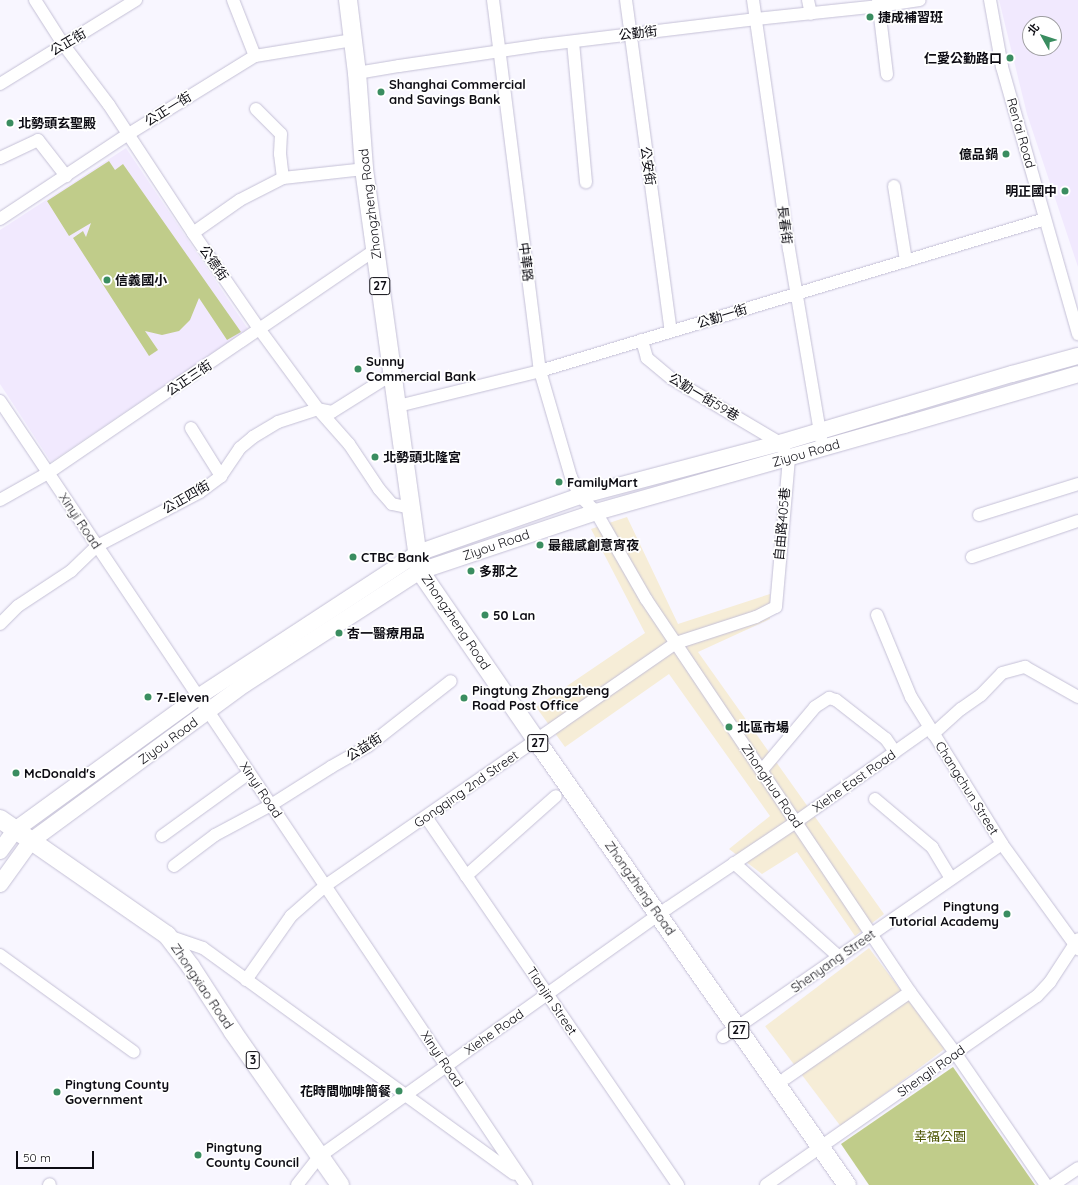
<!DOCTYPE html>
<meta charset="utf-8">
<style>
body{margin:0}
#map{position:relative;width:1078px;height:1185px;overflow:hidden;background:#f8f6ff;font-family:Quicksand,"Noto Sans TC",sans-serif}
div>[style]{position:absolute}
.commercial>*{inset:0;background:#f6edd7;transform-origin:0 0}
.education>*{inset:0;background:#f1e9fe}
.green>*{inset:0;background:#c0cc8a}
.roads{filter:drop-shadow(0 0 1px #c4c0d6) drop-shadow(0 0 1px #c4c0d6)}
.street>*{height:12px;margin:-6px;padding:0 6px;transform-origin:6px;border-radius:6px;background:#fff}
.secondary>*{height:16px;margin:-8px;padding:0 8px;transform-origin:8px;border-radius:8px;background:#fff}
.primary>*{height:18px;margin:-9px;padding:0 9px;transform-origin:9px;border-radius:9px;background:#fff}
.dots>*{width:11px;height:11px;translate:-50% -50%;box-sizing:border-box;border:2px solid #fff;border-radius:50%}
span{translate:-50% -50%;white-space:nowrap;text-align:center;line-height:1.15;-webkit-text-stroke:3.5px #fff;paint-order:stroke}
.shield-label span{padding:1px 3px;background:#fff;border:1px solid;border-radius:3px;-webkit-text-stroke-width:0}
.shield-label{font-size:12px;color:#0d0c13;font-weight:700}
.poi-label{font-size:13px;color:#0d0c13;font-weight:700}
.left{translate:0 -50%;text-align:left}
.right{translate:-100% -50%;text-align:right}
.street-label{font-size:13px;color:#0d0c13}
.park-label{font-size:13px;color:#4f5808}
.north{position:absolute;left:1022px;top:16px;width:40px;height:40px;box-sizing:border-box;background:#fff;border:1px solid #9e9ea1;border-radius:50%;rotate:309deg;font-size:11px;font-weight:700;line-height:16px;text-align:center;color:#0d0c13}
.north::after{content:'';display:block;margin:auto;width:14px;height:18px;background:#3a8d60;clip-path:polygon(50% 0,100% 100%,50% 72%,0 100%)}
.scale{position:absolute;left:16px;top:1151px;width:78px;height:18px;box-sizing:border-box;border:2px solid #0d0c13;border-top:0;padding-left:5px;font-size:12px;line-height:14px;white-space:nowrap;color:#0d0c13;-webkit-text-stroke:3px #fff;paint-order:stroke}
</style>
<div id="map">
<div class="commercial">
<div style="clip-path:polygon(627px 517px,678px 624px,770px 594px,770px 619px,698px 652px,884px 914px,855px 936px,797px 852px,762px 874px,729px 849px,770px 816px,669px 674px,565px 747px,536px 707px,645px 633px,591px 529px)"></div>
<div style="left:869px;top:948px;width:126px;height:130px;rotate:53deg"></div>
</div>
<div class="education">
<div style="clip-path:polygon(evenodd,999px 0,1078px 0,1078px 267px,1027px 114px,999px 0,1030px 24px,1054px 24px,1054px 48px,1030px 48px,1030px 24px)"></div>
<div style="clip-path:polygon(126px 148px,248px 329px,51px 462px,0 384px,0 230px)"></div>
</div>
<div class="green">
<div style="clip-path:polygon(109px 161px,115px 170px,123px 164px,241px 332px,227px 340px,199px 298px,190px 320px,179px 331px,162px 335px,145px 331px,158px 350px,149px 356px,73px 238px,83px 231px,86px 237px,91px 223px,69px 236px,47px 201px)"></div>
<div style="clip-path:polygon(953px 1067px,1035px 1185px,869px 1185px,841px 1144px)"></div>
</div>
<div class="roads">
<div class="street">
<div style="left:35px;top:0;width:52px;rotate:57.5deg"></div>
<div style="left:63px;top:44px;width:76px;rotate:53deg"></div>
<div style="left:109px;top:105px;width:153px;rotate:56.7deg"></div>
<div style="left:193px;top:233px;width:118px;rotate:55.4deg"></div>
<div style="left:260px;top:330px;width:98px;rotate:53.7deg"></div>
<div style="left:318px;top:409px;width:47px;rotate:48.5deg"></div>
<div style="left:349px;top:444px;width:54px;rotate:56.3deg"></div>
<div style="left:379px;top:489px;width:20px;rotate:49deg"></div>
<div style="left:392px;top:504px;width:19px;rotate:12deg"></div>
<div style="left:233px;top:0;width:60px;rotate:68.6deg"></div>
<div style="left:493px;top:0;width:374px;rotate:82.8deg"></div>
<div style="left:540px;top:371px;width:110px;rotate:73.7deg"></div>
<div style="left:571px;top:477px;width:21px;rotate:65deg"></div>
<div style="left:580px;top:496px;width:23px;rotate:45deg"></div>
<div style="left:596px;top:512px;width:100px;rotate:60.1deg"></div>
<div style="left:646px;top:599px;width:473px;rotate:56.1deg"></div>
<div style="left:910px;top:992px;width:77px;rotate:53.4deg"></div>
<div style="left:956px;top:1054px;width:159px;rotate:55.5deg"></div>
<div style="left:626px;top:0;width:334px;rotate:82.3deg"></div>
<div style="left:753px;top:0;width:252px;rotate:81.8deg"></div>
<div style="left:789px;top:249px;width:193px;rotate:80.4deg"></div>
<div style="left:808px;top:0;width:14px;rotate:78deg"></div>
<div style="left:878px;top:0;width:75px;rotate:83.1deg"></div>
<div style="left:990px;top:0;width:68px;rotate:79.8deg"></div>
<div style="left:1002px;top:67px;width:278px;rotate:74.1deg"></div>
<div style="left:573px;top:42px;width:141px;rotate:84.7deg"></div>
<div style="left:357px;top:73px;width:43px;rotate:-9.5deg"></div>
<div style="left:399px;top:66px;width:145px;rotate:-8.4deg"></div>
<div style="left:542px;top:45px;width:216px;rotate:-6.9deg"></div>
<div style="left:756px;top:19px;width:124px;rotate:-6deg"></div>
<div style="left:879px;top:6px;width:41px;rotate:-8.3deg"></div>
<div style="left:0;top:84px;width:160px;rotate:-31.7deg"></div>
<div style="left:256px;top:109px;width:35px;rotate:45deg"></div>
<div style="left:281px;top:134px;width:20px;rotate:93deg"></div>
<div style="left:280px;top:154px;width:24px;rotate:83deg"></div>
<div style="left:0;top:158px;width:42px;rotate:-25.3deg"></div>
<div style="left:38px;top:140px;width:46px;rotate:52.1deg"></div>
<div style="left:894px;top:186px;width:76px;rotate:80.9deg"></div>
<div style="left:0;top:219px;width:152px;rotate:-33.5deg"></div>
<div style="left:127px;top:135px;width:150px;rotate:-31.7deg"></div>
<div style="left:255px;top:56px;width:99px;rotate:-9.3deg"></div>
<div style="left:193px;top:233px;width:57px;rotate:-35.1deg"></div>
<div style="left:240px;top:200px;width:48px;rotate:-27.1deg"></div>
<div style="left:283px;top:178px;width:81px;rotate:-6.3deg"></div>
<div style="left:0;top:401px;width:944px;rotate:56.14deg"></div>
<div style="left:398px;top:406px;width:146px;rotate:-13.8deg"></div>
<div style="left:540px;top:371px;width:527px;rotate:-16.75deg"></div>
<div style="left:191px;top:428px;width:57px;rotate:58deg"></div>
<div style="left:0;top:500px;width:55px;rotate:-29.4deg"></div>
<div style="left:48px;top:473px;width:396px;rotate:-34.3deg"></div>
<div style="left:979px;top:515px;width:104px;rotate:-17.4deg"></div>
<div style="left:972px;top:557px;width:112px;rotate:-18.8deg"></div>
<div style="left:877px;top:615px;width:89px;rotate:67.5deg"></div>
<div style="left:911px;top:697px;width:173px;rotate:58.2deg"></div>
<div style="left:1002px;top:844px;width:130px;rotate:54.1deg"></div>
<div style="left:0;top:624px;width:25px;rotate:-45deg"></div>
<div style="left:18px;top:606px;width:64px;rotate:-33.4deg"></div>
<div style="left:71px;top:571px;width:36px;rotate:-44deg"></div>
<div style="left:97px;top:546px;width:116px;rotate:-27.7deg"></div>
<div style="left:200px;top:492px;width:26px;rotate:-37deg"></div>
<div style="left:221px;top:476px;width:34px;rotate:-56deg"></div>
<div style="left:240px;top:448px;width:17px;rotate:-40deg"></div>
<div style="left:253px;top:437px;width:29px;rotate:-31deg"></div>
<div style="left:278px;top:422px;width:42px;rotate:-18deg"></div>
<div style="left:318px;top:409px;width:14px;rotate:12deg"></div>
<div style="left:332px;top:412px;width:73px;rotate:-32.2deg"></div>
<div style="left:933px;top:734px;width:38px;rotate:-42deg"></div>
<div style="left:961px;top:709px;width:24px;rotate:-35deg"></div>
<div style="left:981px;top:695px;width:30px;rotate:-46deg"></div>
<div style="left:1002px;top:673px;width:24px;rotate:-15deg"></div>
<div style="left:1025px;top:667px;width:61px;rotate:29.5deg"></div>
<div style="left:762px;top:770px;width:82px;rotate:-49.9deg"></div>
<div style="left:815px;top:707px;width:17px;rotate:-33deg"></div>
<div style="left:829px;top:698px;width:7px;rotate:16deg"></div>
<div style="left:836px;top:700px;width:63px;rotate:38deg"></div>
<div style="left:886px;top:739px;width:16px;rotate:55deg"></div>
<div style="left:875px;top:799px;width:75px;rotate:40.1deg"></div>
<div style="left:932px;top:847px;width:37px;rotate:59deg"></div>
<div style="left:426px;top:817px;width:446px;rotate:55.6deg"></div>
<div style="left:162px;top:836px;width:107px;rotate:-35.9deg"></div>
<div style="left:734px;top:863px;width:141px;rotate:41.8deg"></div>
<div style="left:174px;top:866px;width:51px;rotate:-37.1deg"></div>
<div style="left:215px;top:835px;width:64px;rotate:-28.2deg"></div>
<div style="left:271px;top:805px;width:71px;rotate:-32.3deg"></div>
<div style="left:331px;top:767px;width:43px;rotate:-29.6deg"></div>
<div style="left:368px;top:746px;width:105px;rotate:-38.1deg"></div>
<div style="left:466px;top:876px;width:120px;rotate:-41.6deg"></div>
<div style="left:168px;top:936px;width:37px;rotate:19deg"></div>
<div style="left:203px;top:948px;width:384px;rotate:36deg"></div>
<div style="left:0;top:955px;width:165px;rotate:35.9deg"></div>
<div style="left:246px;top:980px;width:78px;rotate:-54.9deg"></div>
<div style="left:291px;top:916px;width:45px;rotate:-41.4deg"></div>
<div style="left:325px;top:886px;width:427px;rotate:-34.7deg"></div>
<div style="left:676px;top:643px;width:84px;rotate:-18deg"></div>
<div style="left:756px;top:617px;width:22px;rotate:-27deg"></div>
<div style="left:776px;top:607px;width:150px;rotate:-85deg"></div>
<div style="left:789px;top:458px;width:17px;rotate:-121deg"></div>
<div style="left:780px;top:443px;width:126px;rotate:-149.3deg"></div>
<div style="left:672px;top:379px;width:33px;rotate:-140deg"></div>
<div style="left:647px;top:358px;width:19px;rotate:-106deg"></div>
<div style="left:723px;top:1037px;width:339px;rotate:-34.7deg"></div>
<div style="left:786px;top:1078px;width:151px;rotate:-34.7deg"></div>
<div style="left:49px;top:1185px;width:1px;rotate:-45deg"></div>
<div style="left:297px;top:1185px;width:37px;rotate:-52deg"></div>
<div style="left:320px;top:1156px;width:427px;rotate:-35.5deg"></div>
<div style="left:668px;top:908px;width:154px;rotate:-33.9deg"></div>
<div style="left:796px;top:822px;width:163px;rotate:-35.3deg"></div>
<div style="left:766px;top:1185px;width:330px;rotate:-34.9deg"></div>
<div style="left:1037px;top:996px;width:19px;rotate:-47deg"></div>
<div style="left:1050px;top:982px;width:51px;rotate:-56.9deg"></div>
<div style="left:1053px;top:1185px;width:30px;rotate:-34deg"></div>
</div>
<div class="secondary">
<div style="left:0;top:851px;width:26px;rotate:-54deg"></div>
<div style="left:15px;top:830px;width:226px;rotate:-36deg"></div>
<div style="left:198px;top:697px;width:263px;rotate:-33.2deg"></div>
<div style="left:418px;top:553px;width:172px;rotate:-19.4deg"></div>
<div style="left:580px;top:496px;width:207px;rotate:-14.8deg"></div>
<div style="left:780px;top:443px;width:242px;rotate:-16.6deg"></div>
<div style="left:1012px;top:374px;width:68px;rotate:-15.3deg"></div>
<div style="left:0;top:884px;width:53px;rotate:-54.2deg"></div>
<div style="left:31px;top:841px;width:265px;rotate:-36.3deg"></div>
<div style="left:245px;top:684px;width:208px;rotate:-32.9deg"></div>
<div style="left:420px;top:571px;width:186px;rotate:-18.5deg"></div>
<div style="left:596px;top:512px;width:320px;rotate:-15.8deg"></div>
<div style="left:904px;top:425px;width:181px;rotate:-16.3deg"></div>
</div>
<div class="primary">
<div style="left:348px;top:0;width:74px;rotate:83deg"></div>
<div style="left:357px;top:73px;width:96px;rotate:85.8deg"></div>
<div style="left:364px;top:169px;width:406px;rotate:82.1deg"></div>
<div style="left:420px;top:571px;width:205px;rotate:55.5deg"></div>
<div style="left:536px;top:740px;width:543px;rotate:55.05deg"></div>
<div style="left:0;top:819px;width:203px;rotate:34.8deg"></div>
<div style="left:167px;top:935px;width:40px;rotate:53deg"></div>
<div style="left:191px;top:967px;width:77px;rotate:57.1deg"></div>
<div style="left:233px;top:1032px;width:187px;rotate:55deg"></div>
</div>
</div>
<div class="dots">
<div style="left:870px;top:17px;background:#3a8d60"></div>
<div style="left:1010px;top:58px;background:#3a8d60"></div>
<div style="left:381px;top:92px;background:#3a8d60"></div>
<div style="left:10px;top:123px;background:#3a8d60"></div>
<div style="left:1006px;top:154px;background:#3a8d60"></div>
<div style="left:1065px;top:191px;background:#3a8d60"></div>
<div style="left:107px;top:280px;background:#3a8d60"></div>
<div style="left:358px;top:369px;background:#3a8d60"></div>
<div style="left:375px;top:457px;background:#3a8d60"></div>
<div style="left:559px;top:482px;background:#3a8d60"></div>
<div style="left:540px;top:545px;background:#3a8d60"></div>
<div style="left:353px;top:557px;background:#3a8d60"></div>
<div style="left:471px;top:571px;background:#3a8d60"></div>
<div style="left:485px;top:615px;background:#3a8d60"></div>
<div style="left:339px;top:633px;background:#3a8d60"></div>
<div style="left:148px;top:697px;background:#3a8d60"></div>
<div style="left:464px;top:698px;background:#3a8d60"></div>
<div style="left:729px;top:727px;background:#3a8d60"></div>
<div style="left:16px;top:773px;background:#3a8d60"></div>
<div style="left:1007px;top:914px;background:#3a8d60"></div>
<div style="left:399px;top:1091px;background:#3a8d60"></div>
<div style="left:57px;top:1092px;background:#3a8d60"></div>
<div style="left:198px;top:1155px;background:#3a8d60"></div>
</div>
<div class="shield-label">
<span style="left:380px;top:286px">27</span>
<span style="left:538px;top:743px">27</span>
<span style="left:739px;top:1030px">27</span>
<span style="left:253px;top:1060px">3</span>
</div>
<div class="poi-label">
<span class="left" style="left:878px;top:17px">捷成補習班</span>
<span class="right" style="left:1002px;top:58px">仁愛公勤路口</span>
<span class="left" style="left:389px;top:92px">Shanghai Commercial<br>and Savings Bank</span>
<span class="left" style="left:18px;top:123px">北勢頭玄聖殿</span>
<span class="right" style="left:998px;top:154px">億品鍋</span>
<span class="right" style="left:1057px;top:191px">明正國中</span>
<span class="left" style="left:115px;top:280px">信義國小</span>
<span class="left" style="left:366px;top:369px">Sunny<br>Commercial Bank</span>
<span class="left" style="left:383px;top:457px">北勢頭北隆宮</span>
<span class="left" style="left:567px;top:482px">FamilyMart</span>
<span class="left" style="left:548px;top:545px">最餓感創意宵夜</span>
<span class="left" style="left:361px;top:557px">CTBC Bank</span>
<span class="left" style="left:479px;top:571px">多那之</span>
<span class="left" style="left:493px;top:615px">50 Lan</span>
<span class="left" style="left:347px;top:633px">杏一醫療用品</span>
<span class="left" style="left:472px;top:698px">Pingtung Zhongzheng<br>Road Post Office</span>
<span class="left" style="left:156px;top:697px">7-Eleven</span>
<span class="left" style="left:737px;top:727px">北區市場</span>
<span class="left" style="left:24px;top:773px">McDonald's</span>
<span class="right" style="left:999px;top:914px">Pingtung<br>Tutorial Academy</span>
<span class="left" style="left:65px;top:1092px">Pingtung County<br>Government</span>
<span class="right" style="left:391px;top:1091px">花時間咖啡簡餐</span>
<span class="left" style="left:206px;top:1155px">Pingtung<br>County Council</span>
</div>
<div class="street-label">
<span style="left:638px;top:33px;rotate:-7deg">公勤街</span>
<span style="left:68px;top:42px;rotate:-31deg">公正街</span>
<span style="left:168px;top:109px;rotate:-32deg">公正一街</span>
<span style="left:1021px;top:133px;rotate:74deg">Ren'ai Road</span>
<span style="left:648px;top:166px;rotate:82deg">公安街</span>
<span style="left:370px;top:204px;rotate:-97deg">Zhongzheng Road</span>
<span style="left:785px;top:225px;rotate:83deg">長春街</span>
<span style="left:526px;top:262px;rotate:83deg">中華路</span>
<span style="left:214px;top:263px;rotate:55deg">公德街</span>
<span style="left:722px;top:316px;rotate:-17deg">公勤一街</span>
<span style="left:189px;top:378px;rotate:-34deg">公正三街</span>
<span style="left:704px;top:397px;rotate:31deg">公勤一街59巷</span>
<span style="left:806px;top:453px;rotate:-16deg">Ziyou Road</span>
<span style="left:186px;top:497px;rotate:-30deg">公正四街</span>
<span style="left:80px;top:521px;rotate:56deg">Xinyi Road</span>
<span style="left:782px;top:524px;rotate:-85deg">自由路405巷</span>
<span style="left:496px;top:545px;rotate:-19deg">Ziyou Road</span>
<span style="left:456px;top:622px;rotate:56deg">Zhongzheng Road</span>
<span style="left:168px;top:741px;rotate:-36deg">Ziyou Road</span>
<span style="left:364px;top:747px;rotate:-33deg">公益街</span>
<span style="left:854px;top:781px;rotate:-35deg">Xiehe East Road</span>
<span style="left:772px;top:786px;rotate:56deg">Zhonghua Road</span>
<span style="left:967px;top:788px;rotate:58deg">Changchun Street</span>
<span style="left:466px;top:789px;rotate:-35deg">Gongqing 2nd Street</span>
<span style="left:261px;top:790px;rotate:56deg">Xinyi Road</span>
<span style="left:640px;top:888px;rotate:55deg">Zhongzheng Road</span>
<span style="left:833px;top:961px;rotate:-35deg">Shenyang Street</span>
<span style="left:202px;top:986px;rotate:56deg">Zhongxiao Road</span>
<span style="left:552px;top:1001px;rotate:56deg">Tianjin Street</span>
<span style="left:494px;top:1032px;rotate:-35deg">Xiehe Road</span>
<span style="left:442px;top:1059px;rotate:56deg">Xinyi Road</span>
<span style="left:931px;top:1071px;rotate:-35deg">Shengli Road</span>
</div>
<div class="park-label">
<span style="left:940px;top:1136px">幸福公園</span>
</div>
<div class="north">北</div>
<div class="scale">50 m</div>
</div>
